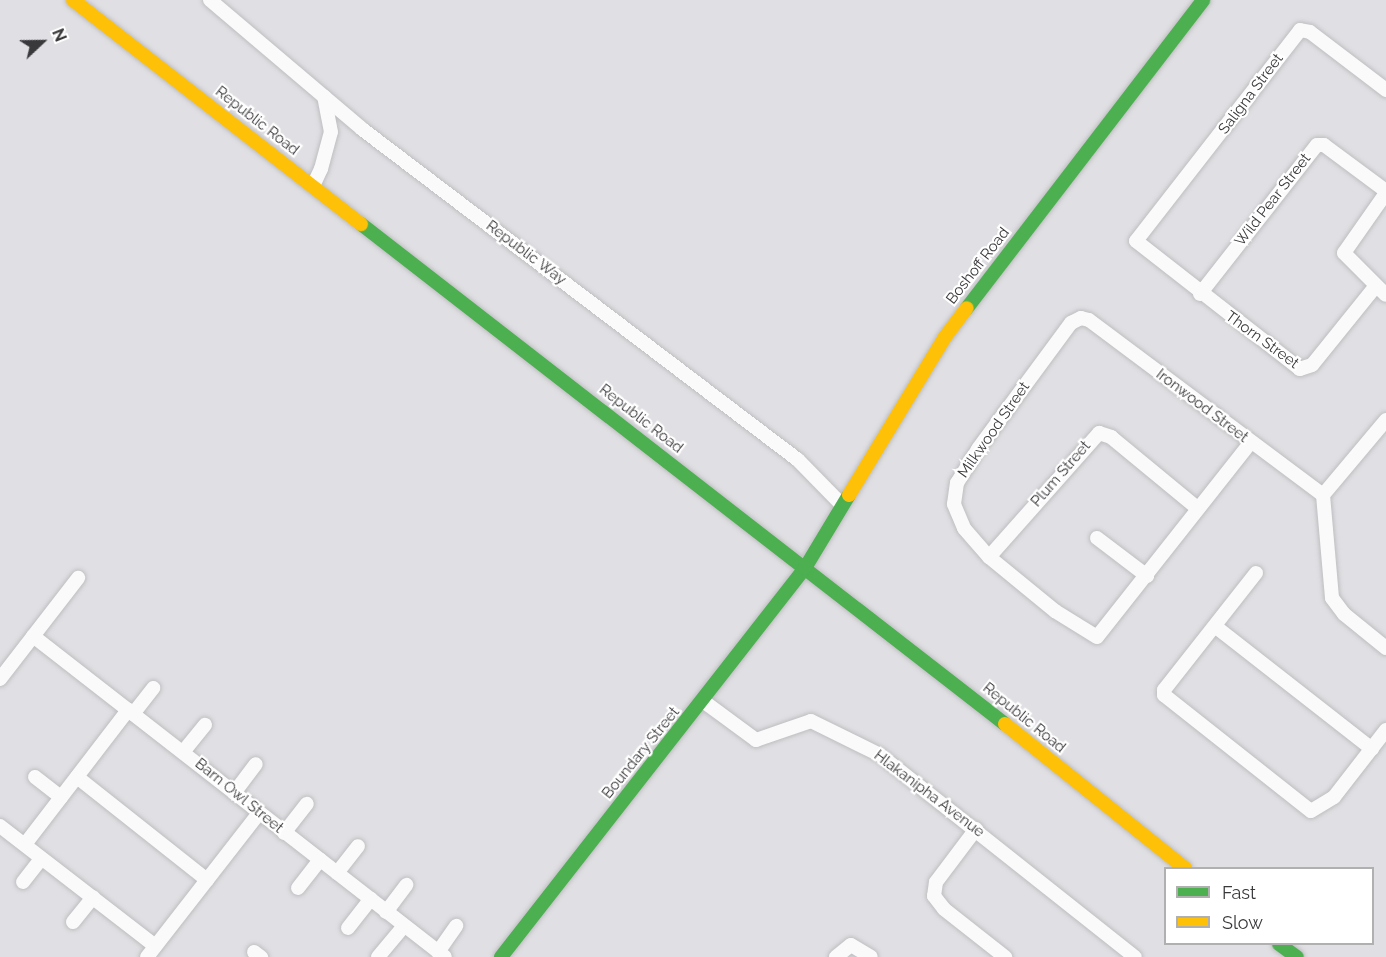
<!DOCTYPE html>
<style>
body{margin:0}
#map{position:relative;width:1386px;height:957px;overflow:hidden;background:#e0e0e4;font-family:Raleway,sans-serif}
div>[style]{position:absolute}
.roads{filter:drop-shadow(0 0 2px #bebec1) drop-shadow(0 0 2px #bebec1)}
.street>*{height:14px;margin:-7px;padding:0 7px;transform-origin:7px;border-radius:7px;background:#fafafb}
.fast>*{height:14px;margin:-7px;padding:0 7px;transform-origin:7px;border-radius:7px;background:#4caf50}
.slow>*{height:14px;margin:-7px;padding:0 7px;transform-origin:7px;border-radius:7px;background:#ffc107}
span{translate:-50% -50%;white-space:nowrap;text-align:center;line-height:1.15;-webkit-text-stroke:4.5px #fff;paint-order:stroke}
.street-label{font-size:15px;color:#39393c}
.legend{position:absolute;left:1164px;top:867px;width:210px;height:78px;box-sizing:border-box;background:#fff;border:2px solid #b0b0b1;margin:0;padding:8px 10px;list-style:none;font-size:18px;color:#39393c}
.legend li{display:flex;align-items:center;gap:12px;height:30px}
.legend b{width:30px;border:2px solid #b0b0b1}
.north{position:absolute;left:12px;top:12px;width:60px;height:60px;-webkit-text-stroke:4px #fff;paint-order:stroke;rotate:68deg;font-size:16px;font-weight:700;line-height:24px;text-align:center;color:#39393c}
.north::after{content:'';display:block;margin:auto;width:21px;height:27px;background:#39393c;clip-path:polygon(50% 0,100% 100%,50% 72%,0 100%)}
</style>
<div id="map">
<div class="roads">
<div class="street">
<div style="left:210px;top:0;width:199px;rotate:40.3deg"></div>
<div style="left:362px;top:129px;width:547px;rotate:37.2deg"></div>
<div style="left:798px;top:460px;width:63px;rotate:45.6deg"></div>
<div style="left:313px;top:186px;width:19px;rotate:-65deg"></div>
<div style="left:321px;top:169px;width:38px;rotate:-75deg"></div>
<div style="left:331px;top:132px;width:36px;rotate:-101deg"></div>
<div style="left:1386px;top:193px;width:73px;rotate:125deg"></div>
<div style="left:1344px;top:253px;width:59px;rotate:45deg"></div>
<div style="left:1375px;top:287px;width:100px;rotate:128.9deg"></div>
<div style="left:1312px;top:365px;width:13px;rotate:162deg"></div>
<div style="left:1300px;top:369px;width:208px;rotate:-142deg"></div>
<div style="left:1136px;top:241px;width:267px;rotate:-52.1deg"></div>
<div style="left:1300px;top:30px;width:10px;rotate:11deg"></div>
<div style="left:1310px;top:32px;width:96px;rotate:37.3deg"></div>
<div style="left:1200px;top:294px;width:189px;rotate:-51.9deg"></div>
<div style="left:1317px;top:145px;width:7px"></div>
<div style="left:1324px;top:145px;width:77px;rotate:36.6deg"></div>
<div style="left:1386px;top:420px;width:98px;rotate:130deg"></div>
<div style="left:1323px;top:495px;width:103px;rotate:85deg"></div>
<div style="left:1332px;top:598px;width:20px;rotate:53deg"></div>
<div style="left:1344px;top:614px;width:54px;rotate:39deg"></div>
<div style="left:1251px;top:442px;width:248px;rotate:128.3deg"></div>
<div style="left:1097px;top:637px;width:49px;rotate:-148.2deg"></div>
<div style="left:1055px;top:611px;width:85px;rotate:-140.7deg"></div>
<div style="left:989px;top:557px;width:38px;rotate:-131deg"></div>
<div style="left:964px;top:528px;width:26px;rotate:-113deg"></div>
<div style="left:954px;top:504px;width:21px;rotate:-82deg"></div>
<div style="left:957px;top:483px;width:40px;rotate:-58deg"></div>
<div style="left:978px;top:449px;width:157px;rotate:-53.6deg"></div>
<div style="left:1071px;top:323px;width:11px;rotate:-27deg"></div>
<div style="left:1081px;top:318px;width:8px;rotate:14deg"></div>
<div style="left:1089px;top:320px;width:292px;rotate:36.8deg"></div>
<div style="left:1097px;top:538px;width:63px;rotate:37.2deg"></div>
<div style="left:989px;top:557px;width:166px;rotate:-48.4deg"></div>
<div style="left:1099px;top:433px;width:13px;rotate:18deg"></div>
<div style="left:1111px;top:437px;width:112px;rotate:39.5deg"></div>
<div style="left:1256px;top:573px;width:149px;rotate:128.2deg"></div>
<div style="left:1164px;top:690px;width:5px;rotate:90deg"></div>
<div style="left:1164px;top:695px;width:187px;rotate:38.3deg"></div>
<div style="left:1311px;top:811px;width:27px;rotate:-31deg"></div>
<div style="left:1334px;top:797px;width:85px;rotate:-52.2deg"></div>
<div style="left:1216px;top:627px;width:198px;rotate:38deg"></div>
<div style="left:33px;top:636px;width:522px;rotate:37.92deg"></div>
<div style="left:0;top:679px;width:128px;rotate:-52.3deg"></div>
<div style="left:703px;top:701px;width:66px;rotate:36.3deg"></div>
<div style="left:756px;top:740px;width:58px;rotate:-19.1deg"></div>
<div style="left:811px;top:721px;width:77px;rotate:26.2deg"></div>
<div style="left:880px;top:755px;width:325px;rotate:38.4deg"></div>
<div style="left:133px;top:714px;width:33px;rotate:-52deg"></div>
<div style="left:183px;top:752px;width:35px;rotate:-51deg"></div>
<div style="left:35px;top:777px;width:33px;rotate:38deg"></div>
<div style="left:77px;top:777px;width:166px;rotate:38.4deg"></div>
<div style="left:234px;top:793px;width:36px;rotate:-53deg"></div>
<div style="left:0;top:826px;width:196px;rotate:37.7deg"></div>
<div style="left:976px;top:829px;width:66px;rotate:127deg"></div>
<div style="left:936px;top:882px;width:14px;rotate:98deg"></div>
<div style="left:934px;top:896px;width:16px;rotate:52deg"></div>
<div style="left:944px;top:909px;width:78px;rotate:38.2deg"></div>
<div style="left:284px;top:833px;width:37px;rotate:-52deg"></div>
<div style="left:26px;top:843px;width:168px;rotate:-52.5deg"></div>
<div style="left:337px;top:873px;width:34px;rotate:-52deg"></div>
<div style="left:23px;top:882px;width:29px;rotate:-52deg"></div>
<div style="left:298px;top:888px;width:36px;rotate:-52deg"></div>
<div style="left:386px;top:912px;width:34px;rotate:-53deg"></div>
<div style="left:73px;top:922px;width:32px;rotate:-51deg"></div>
<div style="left:348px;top:928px;width:37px;rotate:-52deg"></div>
<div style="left:254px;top:952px;width:9px;rotate:36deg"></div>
<div style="left:438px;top:952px;width:32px;rotate:-55deg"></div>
<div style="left:147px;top:957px;width:182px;rotate:-52.1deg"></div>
<div style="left:378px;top:957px;width:40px;rotate:-50deg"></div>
<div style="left:836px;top:957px;width:19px;rotate:-39deg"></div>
<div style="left:851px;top:945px;width:23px;rotate:31deg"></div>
</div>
<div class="fast">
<div style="left:361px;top:224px;width:815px;rotate:37.83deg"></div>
<div style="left:967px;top:308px;width:388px;rotate:-52.5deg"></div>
<div style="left:1279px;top:944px;width:22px;rotate:36deg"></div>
<div style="left:501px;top:957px;width:494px;rotate:-52deg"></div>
<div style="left:805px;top:568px;width:85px;rotate:-58.9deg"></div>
</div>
<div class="slow">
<div style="left:73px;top:0;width:365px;rotate:37.9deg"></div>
<div style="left:849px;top:495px;width:185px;rotate:-58.7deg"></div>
<div style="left:945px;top:337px;width:36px;rotate:-53deg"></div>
<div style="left:1005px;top:724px;width:231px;rotate:38.7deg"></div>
</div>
</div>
<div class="street-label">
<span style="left:1251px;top:94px;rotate:-53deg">Saligna Street</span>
<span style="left:257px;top:121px;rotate:38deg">Republic Road</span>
<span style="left:1273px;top:200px;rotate:-52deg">Wild Pear Street</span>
<span style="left:526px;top:253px;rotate:37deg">Republic Way</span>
<span style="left:978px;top:266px;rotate:-52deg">Boshoff Road</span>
<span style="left:1262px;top:340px;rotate:36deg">Thorn Street</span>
<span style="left:1202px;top:406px;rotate:37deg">Ironwood Street</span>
<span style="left:641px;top:419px;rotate:38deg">Republic Road</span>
<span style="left:994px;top:430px;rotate:-55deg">Milkwood Street</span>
<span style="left:1061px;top:474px;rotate:-49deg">Plum Street</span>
<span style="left:1024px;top:718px;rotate:39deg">Republic Road</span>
<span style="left:641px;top:753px;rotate:-51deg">Boundary Street</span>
<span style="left:929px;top:794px;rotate:37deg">Hlakanipha Avenue</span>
<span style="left:239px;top:796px;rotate:39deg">Barn Owl Street</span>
</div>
<ul class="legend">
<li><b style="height:8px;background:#4caf50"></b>Fast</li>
<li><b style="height:8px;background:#ffc107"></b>Slow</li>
</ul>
<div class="north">N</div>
</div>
